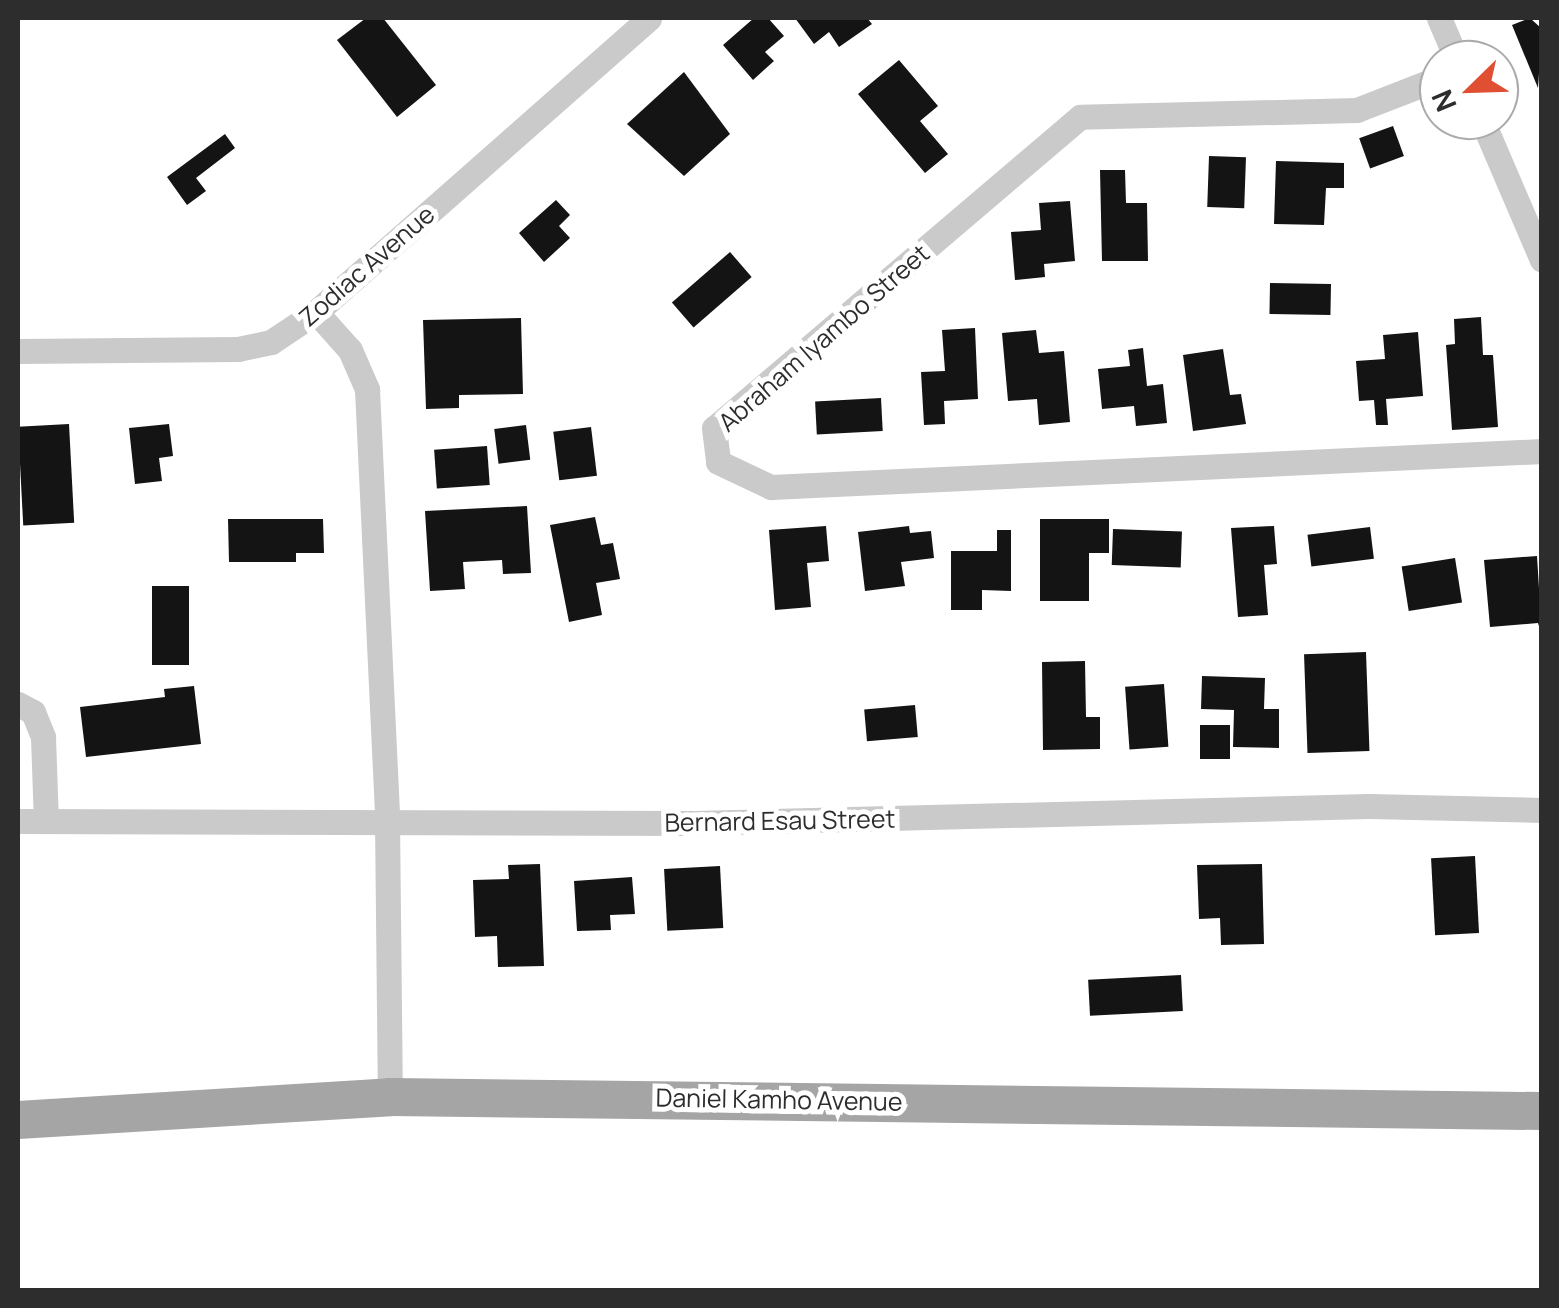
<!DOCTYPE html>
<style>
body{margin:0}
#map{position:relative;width:1559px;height:1308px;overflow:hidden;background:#fff;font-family:Manrope,sans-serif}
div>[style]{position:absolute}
.building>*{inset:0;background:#141414;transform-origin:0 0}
.street>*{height:25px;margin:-12.5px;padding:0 12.5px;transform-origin:12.5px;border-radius:12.5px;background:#cacaca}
.primary>*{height:38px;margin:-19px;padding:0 19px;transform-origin:19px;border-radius:19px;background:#a5a5a5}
span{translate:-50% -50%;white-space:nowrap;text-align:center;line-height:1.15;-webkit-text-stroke:10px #fff;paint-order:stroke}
.street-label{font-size:25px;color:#2d2d2d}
.frame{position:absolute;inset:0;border:20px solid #2d2d2d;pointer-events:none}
.north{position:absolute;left:1419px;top:40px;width:100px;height:100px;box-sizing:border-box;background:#fff;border:2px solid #ababab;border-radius:50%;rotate:247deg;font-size:28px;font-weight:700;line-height:40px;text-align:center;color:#2d2d2d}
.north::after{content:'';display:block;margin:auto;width:35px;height:45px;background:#e14f32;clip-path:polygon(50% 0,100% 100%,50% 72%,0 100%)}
</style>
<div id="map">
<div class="building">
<div style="clip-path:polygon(366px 18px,383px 18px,436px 85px,397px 117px,337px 40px)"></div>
<div style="clip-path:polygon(754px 18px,768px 18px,784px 36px,765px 52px,774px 61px,753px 80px,723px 45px)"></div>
<div style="clip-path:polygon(795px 18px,867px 18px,872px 24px,839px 47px,829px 32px,814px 44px)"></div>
<div style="clip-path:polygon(1530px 18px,1542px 29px,1538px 88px,1512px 25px)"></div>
<div style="clip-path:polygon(899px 60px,938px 106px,920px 121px,948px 154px,925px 173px,858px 94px)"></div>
<div style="clip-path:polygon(684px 72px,730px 134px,684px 176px,627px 124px)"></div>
<div style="left:1393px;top:126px;width:32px;height:36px;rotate:70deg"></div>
<div style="clip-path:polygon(225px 134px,235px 148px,196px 178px,206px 191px,187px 205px,167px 177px)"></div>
<div style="left:1209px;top:156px;width:37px;height:51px;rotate:2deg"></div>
<div style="clip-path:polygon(1276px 161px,1344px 163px,1344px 188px,1326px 188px,1324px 225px,1274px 224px)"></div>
<div style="clip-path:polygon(1100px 170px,1125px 170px,1126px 203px,1147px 203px,1148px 261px,1102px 261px)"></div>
<div style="clip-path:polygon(556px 200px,570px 215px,559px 226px,570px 238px,544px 262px,519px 233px)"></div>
<div style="clip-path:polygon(1070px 201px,1075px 261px,1044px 264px,1045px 277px,1015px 280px,1011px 232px,1041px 230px,1039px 203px)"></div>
<div style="left:730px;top:252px;width:33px;height:77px;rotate:49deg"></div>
<div style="left:1270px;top:283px;width:61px;height:31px;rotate:1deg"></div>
<div style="clip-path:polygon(1481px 317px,1483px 355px,1493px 355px,1498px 427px,1452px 430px,1446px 345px,1455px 344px,1454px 319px)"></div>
<div style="clip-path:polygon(521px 318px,523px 394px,459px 395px,459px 408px,426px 409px,423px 320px)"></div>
<div style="clip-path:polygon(975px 328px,978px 399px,944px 401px,945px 424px,924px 425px,921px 372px,945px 371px,942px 330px)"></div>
<div style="clip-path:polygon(1036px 330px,1039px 353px,1064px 351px,1070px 422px,1039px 425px,1037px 399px,1008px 401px,1002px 333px)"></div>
<div style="clip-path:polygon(1418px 332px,1423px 396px,1386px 399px,1388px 425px,1376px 425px,1374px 400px,1359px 401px,1356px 361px,1385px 359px,1383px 335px)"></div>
<div style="clip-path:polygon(1143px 348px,1147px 386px,1163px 384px,1167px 423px,1136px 426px,1134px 406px,1102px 409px,1098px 369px,1130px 366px,1128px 350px)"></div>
<div style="clip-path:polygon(1223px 349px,1230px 395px,1241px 394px,1246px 424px,1193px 431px,1183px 355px)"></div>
<div style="left:881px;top:398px;width:33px;height:66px;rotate:87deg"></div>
<div style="left:69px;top:424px;width:99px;height:51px;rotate:87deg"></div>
<div style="clip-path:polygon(169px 424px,173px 456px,159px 458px,162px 481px,135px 484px,129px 428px)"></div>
<div style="left:526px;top:425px;width:35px;height:32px;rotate:83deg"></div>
<div style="left:591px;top:427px;width:49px;height:38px;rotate:83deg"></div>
<div style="left:487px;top:446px;width:39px;height:53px;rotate:86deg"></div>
<div style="clip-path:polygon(527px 506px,531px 573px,503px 574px,502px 560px,463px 562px,465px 589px,430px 591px,425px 511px)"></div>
<div style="clip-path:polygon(595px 517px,601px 545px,613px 543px,620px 579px,596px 583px,602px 615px,569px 622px,550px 525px)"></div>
<div style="clip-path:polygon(228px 519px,323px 519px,324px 553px,296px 553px,296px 562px,229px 562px)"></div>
<div style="clip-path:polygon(1040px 519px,1109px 519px,1109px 553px,1089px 553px,1089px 601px,1040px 601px)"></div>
<div style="clip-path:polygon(826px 526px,829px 561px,807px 563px,811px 607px,775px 610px,769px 530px)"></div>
<div style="clip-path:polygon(909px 526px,910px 533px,931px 531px,934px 558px,901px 562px,905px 586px,865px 591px,858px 532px)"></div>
<div style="clip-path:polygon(1274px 526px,1277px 564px,1264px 565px,1268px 615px,1238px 617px,1231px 528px)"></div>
<div style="left:1370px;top:527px;width:32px;height:63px;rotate:83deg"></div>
<div style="left:1113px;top:529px;width:69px;height:36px;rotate:2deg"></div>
<div style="clip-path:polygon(997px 530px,1011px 530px,1011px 591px,982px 590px,982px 610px,951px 610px,951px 551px,997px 551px)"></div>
<div style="clip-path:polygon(1537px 556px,1542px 636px,1538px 623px,1490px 627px,1484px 560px)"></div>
<div style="left:1455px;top:558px;width:45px;height:54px;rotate:81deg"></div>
<div style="left:152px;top:586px;width:37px;height:79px"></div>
<div style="left:1366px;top:652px;width:99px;height:62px;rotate:88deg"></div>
<div style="clip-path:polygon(1085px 661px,1086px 717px,1100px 717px,1100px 749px,1043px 750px,1042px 662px)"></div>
<div style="clip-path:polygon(1202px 676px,1265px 678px,1264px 709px,1279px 709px,1279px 748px,1233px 747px,1234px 710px,1201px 709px)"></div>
<div style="left:1164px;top:684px;width:63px;height:39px;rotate:86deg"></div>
<div style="clip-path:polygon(194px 686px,201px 744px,86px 757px,80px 707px,165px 697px,164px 689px)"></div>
<div style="left:915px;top:705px;width:32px;height:51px;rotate:85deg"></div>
<div style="left:1200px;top:725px;width:30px;height:34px"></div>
<div style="left:1475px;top:856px;width:77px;height:44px;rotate:87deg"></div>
<div style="clip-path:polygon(540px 864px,544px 966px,498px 967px,497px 936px,475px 937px,473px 880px,509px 879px,508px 865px)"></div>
<div style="clip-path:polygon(1262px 864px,1264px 944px,1221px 945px,1220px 918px,1199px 919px,1197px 865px)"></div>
<div style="left:720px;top:866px;width:62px;height:56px;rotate:87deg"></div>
<div style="clip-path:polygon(632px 877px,635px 914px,610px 915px,611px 930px,577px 931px,574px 881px)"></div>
<div style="left:1181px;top:975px;width:36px;height:93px;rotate:87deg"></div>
</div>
<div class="street">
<div style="left:1439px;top:18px;width:46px;rotate:66.8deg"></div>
<div style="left:1439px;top:78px;width:88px;rotate:158.7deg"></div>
<div style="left:1357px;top:110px;width:277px;rotate:178.6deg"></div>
<div style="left:1080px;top:117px;width:480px;rotate:139.6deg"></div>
<div style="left:714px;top:428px;width:34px;rotate:83deg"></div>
<div style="left:718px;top:462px;width:59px;rotate:25.3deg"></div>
<div style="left:771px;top:487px;width:772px;rotate:-2.67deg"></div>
<div style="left:1482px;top:120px;width:152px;rotate:66.8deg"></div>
<div style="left:316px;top:312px;width:51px;rotate:48.2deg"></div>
<div style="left:350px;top:350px;width:43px;rotate:66.4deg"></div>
<div style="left:367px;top:389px;width:430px;rotate:87.3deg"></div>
<div style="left:387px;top:819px;width:278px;rotate:89.4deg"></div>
<div style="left:18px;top:351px;width:220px;rotate:-0.5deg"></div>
<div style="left:238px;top:349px;width:34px;rotate:-12deg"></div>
<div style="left:271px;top:342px;width:54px;rotate:-33.7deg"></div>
<div style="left:316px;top:312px;width:444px;rotate:-41.4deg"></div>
<div style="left:18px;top:704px;width:17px;rotate:28deg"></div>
<div style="left:33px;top:712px;width:27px;rotate:68deg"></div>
<div style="left:43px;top:737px;width:84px;rotate:88deg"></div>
<div style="left:18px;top:821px;width:678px;rotate:0.17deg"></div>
<div style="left:696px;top:823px;width:673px;rotate:-1.45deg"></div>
<div style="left:1369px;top:806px;width:173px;rotate:1.3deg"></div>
</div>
<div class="primary">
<div style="left:18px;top:1120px;width:373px;rotate:-3.5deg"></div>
<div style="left:390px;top:1097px;width:1152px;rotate:0.7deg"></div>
</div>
<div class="street-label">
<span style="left:367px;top:266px;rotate:-41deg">Zodiac Avenue</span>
<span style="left:824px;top:338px;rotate:-41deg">Abraham Iyambo Street</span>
<span style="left:780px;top:821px;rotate:-1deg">Bernard Esau Street</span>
<span style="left:779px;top:1100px;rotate:1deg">Daniel Kamho Avenue</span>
</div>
<div class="frame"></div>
<div class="north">N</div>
</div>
